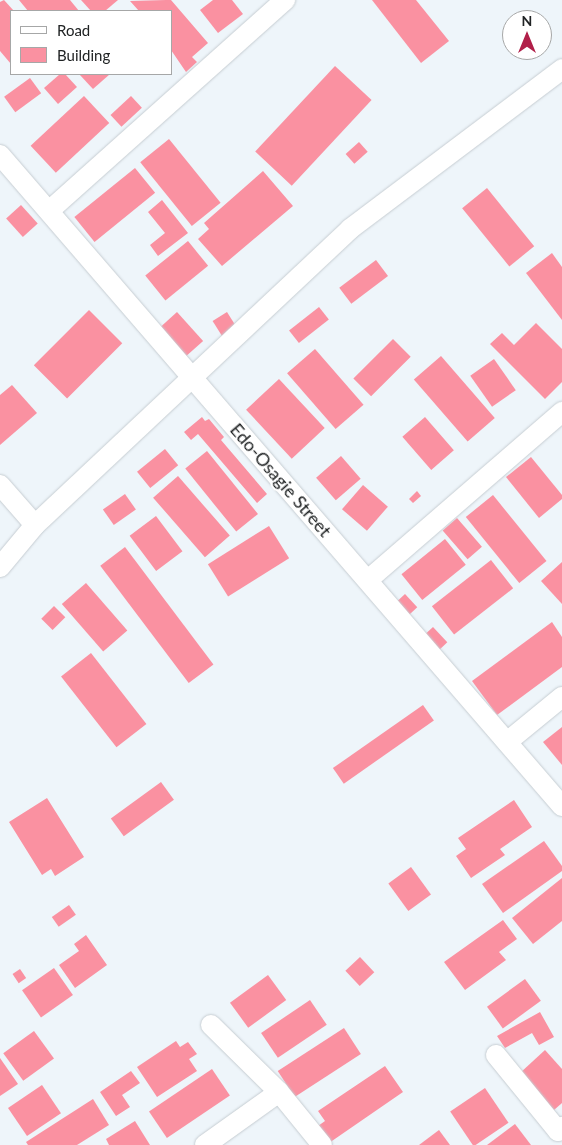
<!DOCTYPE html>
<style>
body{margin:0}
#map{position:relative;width:562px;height:1145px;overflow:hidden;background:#eef5fa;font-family:Lato,sans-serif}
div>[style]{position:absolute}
.building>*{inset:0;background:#fa91a1;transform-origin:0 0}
.roads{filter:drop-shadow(0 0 1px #c6cdd2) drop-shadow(0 0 1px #c6cdd2)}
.street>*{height:20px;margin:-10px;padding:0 10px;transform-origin:10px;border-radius:10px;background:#fff}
span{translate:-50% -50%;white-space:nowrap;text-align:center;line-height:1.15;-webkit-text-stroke:4.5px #fff;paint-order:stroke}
.street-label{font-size:18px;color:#202324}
.legend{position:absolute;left:10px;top:10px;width:162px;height:65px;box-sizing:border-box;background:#fff;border:1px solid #a6a7a7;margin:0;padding:6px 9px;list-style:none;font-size:15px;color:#202324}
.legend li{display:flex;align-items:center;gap:10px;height:25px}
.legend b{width:25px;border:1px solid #a6a7a7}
.north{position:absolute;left:502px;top:10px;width:50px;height:50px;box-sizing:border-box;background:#fff;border:1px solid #a6a7a7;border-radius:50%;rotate:0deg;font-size:14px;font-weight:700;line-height:20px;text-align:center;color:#202324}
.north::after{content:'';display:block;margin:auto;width:18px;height:22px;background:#b11f49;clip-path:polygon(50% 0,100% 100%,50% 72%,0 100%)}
</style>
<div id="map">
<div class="building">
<div style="clip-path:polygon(4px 0,14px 11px,11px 64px,0 51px,0 2px)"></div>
<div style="clip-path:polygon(19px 0,70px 0,79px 11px,28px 11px)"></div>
<div style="clip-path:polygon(81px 0,118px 0,105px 11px,91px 11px)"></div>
<div style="clip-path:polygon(166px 0,171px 0,208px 43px,192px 57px,197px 62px,186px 72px,171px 50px,171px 11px,139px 11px,130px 1px)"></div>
<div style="clip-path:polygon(213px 0,232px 0,243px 14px,218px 33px,200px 10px)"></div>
<div style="clip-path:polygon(372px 0,416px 0,449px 41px,421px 63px)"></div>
<div style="left:335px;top:66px;width:50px;height:117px;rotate:43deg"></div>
<div style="clip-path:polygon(60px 74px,65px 74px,77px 87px,58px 104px,44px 88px)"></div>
<div style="clip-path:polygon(79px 74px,110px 74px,93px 89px)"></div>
<div style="left:30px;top:78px;width:19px;height:32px;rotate:54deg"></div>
<div style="left:84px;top:96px;width:37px;height:73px;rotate:47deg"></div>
<div style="left:131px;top:96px;width:16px;height:28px;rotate:47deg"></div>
<div style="left:169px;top:139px;width:82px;height:37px;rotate:51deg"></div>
<div style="left:359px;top:142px;width:13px;height:18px;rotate:48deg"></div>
<div style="left:135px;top:168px;width:32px;height:78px;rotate:51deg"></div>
<div style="clip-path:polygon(263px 171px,293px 206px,222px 266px,198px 239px,209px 229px,204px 223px)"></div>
<div style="left:487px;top:188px;width:75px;height:32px;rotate:51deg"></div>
<div style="clip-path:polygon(162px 200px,188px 233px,158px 256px,150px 245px,165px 233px,148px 212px)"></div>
<div style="left:21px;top:205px;width:25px;height:20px;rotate:48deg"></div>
<div style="left:188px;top:241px;width:32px;height:55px;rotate:51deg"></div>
<div style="clip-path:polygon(552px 253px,562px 267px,562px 320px,526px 273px)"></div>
<div style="left:376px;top:260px;width:20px;height:46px;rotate:53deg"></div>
<div style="left:319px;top:307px;width:16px;height:38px;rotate:52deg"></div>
<div style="left:89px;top:310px;width:47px;height:78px;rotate:45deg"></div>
<div style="left:177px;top:312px;width:39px;height:23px;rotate:48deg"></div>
<div style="left:227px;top:312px;width:19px;height:17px;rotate:58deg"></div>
<div style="clip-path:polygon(536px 323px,562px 349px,562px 382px,545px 399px,490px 344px,502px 333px,514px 345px)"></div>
<div style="left:393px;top:339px;width:25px;height:56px;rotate:45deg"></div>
<div style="left:315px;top:349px;width:74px;height:37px;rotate:49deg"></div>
<div style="left:441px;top:356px;width:82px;height:36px;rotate:49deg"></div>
<div style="left:494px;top:359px;width:38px;height:29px;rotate:55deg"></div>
<div style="left:279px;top:379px;width:67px;height:45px;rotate:47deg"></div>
<div style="clip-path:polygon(12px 385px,37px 413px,0 445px,0 395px)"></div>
<div style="clip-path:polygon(202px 417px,205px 421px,209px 419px,224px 437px,221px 440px,267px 494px,257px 503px,198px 434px,191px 440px,184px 432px)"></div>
<div style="left:425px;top:417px;width:44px;height:30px;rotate:49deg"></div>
<div style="left:165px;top:449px;width:21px;height:36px;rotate:51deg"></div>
<div style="left:207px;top:451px;width:81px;height:28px;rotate:51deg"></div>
<div style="left:341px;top:456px;width:30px;height:33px;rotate:49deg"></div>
<div style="clip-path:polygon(531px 457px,562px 495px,562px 499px,539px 518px,506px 477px)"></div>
<div style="left:178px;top:476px;width:79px;height:33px;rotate:49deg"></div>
<div style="left:363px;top:485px;width:33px;height:32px;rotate:41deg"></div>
<div style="clip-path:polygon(417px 491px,421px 496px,413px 503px,409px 499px)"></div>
<div style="left:125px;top:494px;width:19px;height:27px;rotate:55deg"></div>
<div style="left:493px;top:495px;width:85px;height:35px;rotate:51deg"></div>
<div style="left:156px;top:516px;width:44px;height:33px;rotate:53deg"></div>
<div style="left:457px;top:518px;width:38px;height:19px;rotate:49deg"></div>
<div style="left:269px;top:526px;width:38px;height:72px;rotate:58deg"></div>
<div style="left:445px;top:539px;width:33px;height:56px;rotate:51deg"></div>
<div style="left:125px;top:547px;width:147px;height:31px;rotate:53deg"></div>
<div style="left:491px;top:560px;width:36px;height:75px;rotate:52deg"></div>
<div style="clip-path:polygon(562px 562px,562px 604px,541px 581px)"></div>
<div style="left:86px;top:583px;width:63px;height:32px;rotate:49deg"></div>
<div style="left:405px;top:594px;width:18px;height:14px;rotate:47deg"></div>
<div style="left:54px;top:606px;width:16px;height:18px;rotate:45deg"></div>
<div style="clip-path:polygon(552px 622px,562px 637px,562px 667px,497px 715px,472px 681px)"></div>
<div style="left:433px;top:627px;width:21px;height:13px;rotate:47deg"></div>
<div style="left:91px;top:653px;width:90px;height:38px;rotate:52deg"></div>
<div style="left:423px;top:705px;width:19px;height:110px;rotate:55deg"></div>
<div style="clip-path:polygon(562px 727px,562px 765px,543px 742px)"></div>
<div style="left:161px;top:782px;width:22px;height:62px;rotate:54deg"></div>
<div style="clip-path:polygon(47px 798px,84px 857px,55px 876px,51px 869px,42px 875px,9px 822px)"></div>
<div style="clip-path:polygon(514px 800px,532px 827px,500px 849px,505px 855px,471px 878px,456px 856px,466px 849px,458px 838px)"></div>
<div style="clip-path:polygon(544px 841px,562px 866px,562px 871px,503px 913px,482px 884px)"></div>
<div style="left:411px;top:867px;width:34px;height:28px;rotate:54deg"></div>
<div style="clip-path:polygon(562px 878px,562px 921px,533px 944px,512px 918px)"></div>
<div style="left:69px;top:905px;width:12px;height:21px;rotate:55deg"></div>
<div style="clip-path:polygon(503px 920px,517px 939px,499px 952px,506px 960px,465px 990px,444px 962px)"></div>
<div style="clip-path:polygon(86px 935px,107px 965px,75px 988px,59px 965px,79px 951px,74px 944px)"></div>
<div style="left:360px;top:957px;width:21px;height:20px;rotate:47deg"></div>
<div style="left:54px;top:968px;width:33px;height:39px;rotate:55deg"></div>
<div style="left:20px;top:969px;width:11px;height:9px;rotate:56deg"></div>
<div style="left:268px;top:975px;width:31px;height:47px;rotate:54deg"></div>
<div style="left:525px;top:979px;width:27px;height:47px;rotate:54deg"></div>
<div style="left:310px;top:1000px;width:30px;height:59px;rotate:56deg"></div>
<div style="clip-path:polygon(540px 1012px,554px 1037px,539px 1045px,532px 1033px,505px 1048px,497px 1036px)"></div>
<div style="left:344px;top:1028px;width:31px;height:79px;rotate:57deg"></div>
<div style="left:34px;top:1031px;width:34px;height:38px;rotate:54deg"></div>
<div style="clip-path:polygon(176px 1041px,180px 1047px,188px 1042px,197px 1054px,189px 1059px,197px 1071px,157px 1097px,137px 1067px)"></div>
<div style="clip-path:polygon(545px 1050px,562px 1069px,562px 1103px,554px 1110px,520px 1073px)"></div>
<div style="clip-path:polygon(0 1058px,18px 1084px,0 1096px)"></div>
<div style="clip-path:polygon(385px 1066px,403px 1092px,329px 1143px,318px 1126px,325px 1121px,318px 1111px)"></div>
<div style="left:212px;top:1069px;width:32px;height:76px;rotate:56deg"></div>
<div style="clip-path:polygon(131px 1071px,140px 1083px,122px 1095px,130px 1107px,116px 1116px,100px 1092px)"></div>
<div style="left:42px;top:1085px;width:34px;height:41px;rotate:56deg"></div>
<div style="left:485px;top:1088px;width:42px;height:42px;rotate:56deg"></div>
<div style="clip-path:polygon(93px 1099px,109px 1125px,77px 1145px,28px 1145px,26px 1142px)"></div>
<div style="clip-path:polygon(135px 1121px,150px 1145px,109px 1145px,106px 1139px)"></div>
<div style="clip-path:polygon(515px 1124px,531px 1145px,487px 1145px)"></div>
<div style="clip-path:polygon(439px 1130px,450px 1145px,419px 1145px)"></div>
</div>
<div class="roads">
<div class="street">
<div style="left:0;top:155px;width:860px;rotate:49.2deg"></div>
<div style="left:49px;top:211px;width:317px;rotate:-41.8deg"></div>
<div style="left:0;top:485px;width:53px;rotate:48.8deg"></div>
<div style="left:0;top:567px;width:55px;rotate:-50.2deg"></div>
<div style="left:35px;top:525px;width:432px;rotate:-43.2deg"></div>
<div style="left:350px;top:229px;width:266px;rotate:-37deg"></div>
<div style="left:368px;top:580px;width:257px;rotate:-40.9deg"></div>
<div style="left:507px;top:742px;width:71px;rotate:-39.3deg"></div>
<div style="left:211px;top:1025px;width:95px;rotate:44.6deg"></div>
<div style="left:496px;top:1055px;width:98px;rotate:50.8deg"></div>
<div style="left:558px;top:1131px;width:6px;rotate:-45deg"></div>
<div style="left:205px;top:1145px;width:91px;rotate:-35.6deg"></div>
<div style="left:279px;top:1092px;width:68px;rotate:50.9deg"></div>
</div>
</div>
<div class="street-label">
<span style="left:281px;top:480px;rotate:49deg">Edo-Osagie Street</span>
</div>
<ul class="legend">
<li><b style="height:6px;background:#fff"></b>Road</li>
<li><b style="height:14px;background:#fa91a1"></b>Building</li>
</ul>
<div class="north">N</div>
</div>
